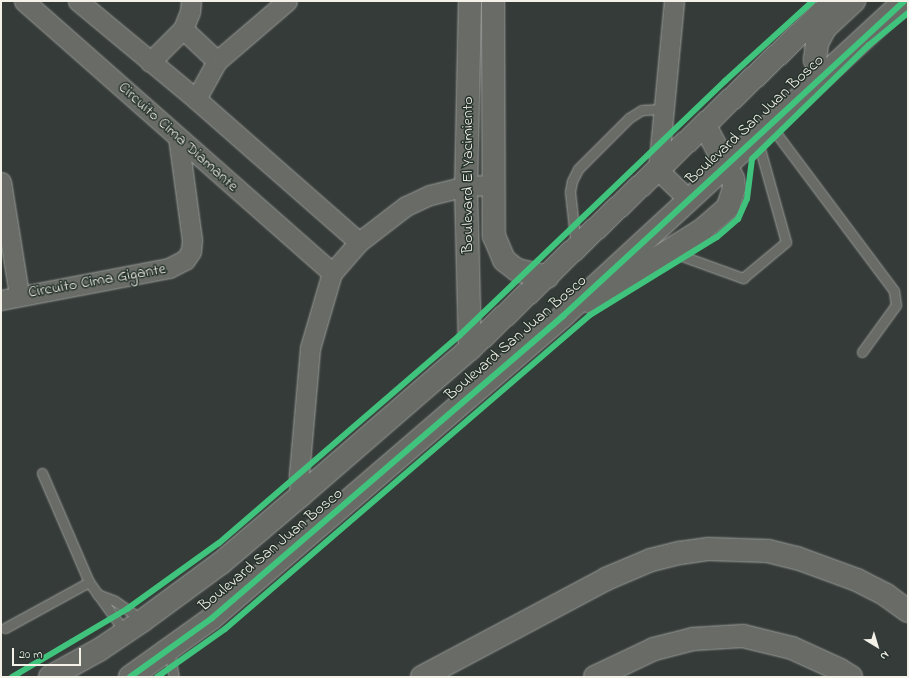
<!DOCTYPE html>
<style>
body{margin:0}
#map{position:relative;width:909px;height:678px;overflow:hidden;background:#353b38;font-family:"Indie Flower",sans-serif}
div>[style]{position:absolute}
.roads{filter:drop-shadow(0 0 1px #9c9e9b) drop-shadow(0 0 1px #9c9e9b)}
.lane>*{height:9px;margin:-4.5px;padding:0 4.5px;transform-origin:4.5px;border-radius:4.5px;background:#686b66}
.street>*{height:19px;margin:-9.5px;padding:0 9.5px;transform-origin:9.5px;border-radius:9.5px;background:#686b66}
.secondary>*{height:22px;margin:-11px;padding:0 11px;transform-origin:11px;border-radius:11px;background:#686b66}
.primary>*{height:22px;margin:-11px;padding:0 11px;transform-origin:11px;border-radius:11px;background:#686b66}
.cycleway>*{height:6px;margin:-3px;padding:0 3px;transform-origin:3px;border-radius:3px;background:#40c37c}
span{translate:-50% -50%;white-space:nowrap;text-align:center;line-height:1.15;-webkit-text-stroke:3px #26332d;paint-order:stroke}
.street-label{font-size:16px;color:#f4f1e8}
.frame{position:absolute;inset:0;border:2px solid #f4f1e8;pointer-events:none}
.north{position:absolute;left:857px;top:626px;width:40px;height:40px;-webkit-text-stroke:3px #26332d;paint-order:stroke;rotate:142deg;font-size:11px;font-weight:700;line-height:16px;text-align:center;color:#f4f1e8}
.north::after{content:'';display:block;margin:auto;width:14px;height:18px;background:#f4f1e8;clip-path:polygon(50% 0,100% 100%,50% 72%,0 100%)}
.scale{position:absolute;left:12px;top:648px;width:69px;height:18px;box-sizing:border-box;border:2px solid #f4f1e8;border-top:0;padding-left:5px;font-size:12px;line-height:14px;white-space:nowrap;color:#f4f1e8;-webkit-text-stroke:3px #26332d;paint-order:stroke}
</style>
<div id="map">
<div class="roads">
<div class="lane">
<div style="left:770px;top:125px;width:207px;rotate:53.2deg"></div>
<div style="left:894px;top:291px;width:14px;rotate:82deg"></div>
<div style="left:896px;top:305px;width:58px;rotate:125.9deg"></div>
<div style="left:576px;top:246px;width:54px;rotate:-96.3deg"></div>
<div style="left:570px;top:192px;width:11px;rotate:-80deg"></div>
<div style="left:572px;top:181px;width:13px;rotate:-63deg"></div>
<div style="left:578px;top:169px;width:72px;rotate:-45deg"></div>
<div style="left:629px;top:118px;width:15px;rotate:-32deg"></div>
<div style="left:642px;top:110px;width:20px;rotate:-3deg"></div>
<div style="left:671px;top:252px;width:77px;rotate:19.9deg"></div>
<div style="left:743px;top:278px;width:56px;rotate:-39.9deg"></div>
<div style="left:786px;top:242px;width:108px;rotate:-105.6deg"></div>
<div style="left:42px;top:473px;width:119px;rotate:66.7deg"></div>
<div style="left:89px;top:582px;width:62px;rotate:54.2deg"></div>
<div style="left:97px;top:594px;width:19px;rotate:21deg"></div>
<div style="left:115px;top:601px;width:33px;rotate:35deg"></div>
<div style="left:5px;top:628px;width:96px;rotate:-28.7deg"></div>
<div style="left:169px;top:650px;width:27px;rotate:80deg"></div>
</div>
<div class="street">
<div style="left:24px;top:1px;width:411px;rotate:41.4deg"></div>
<div style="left:78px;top:1px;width:153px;rotate:39.7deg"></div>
<div style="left:196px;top:99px;width:217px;rotate:41.3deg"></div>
<div style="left:674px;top:1px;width:170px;rotate:95.4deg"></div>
<div style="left:658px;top:170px;width:42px;rotate:44deg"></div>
<div style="left:183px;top:29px;width:47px;rotate:43.3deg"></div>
<div style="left:150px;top:62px;width:47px;rotate:-45deg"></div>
<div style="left:183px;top:29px;width:18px;rotate:-68deg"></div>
<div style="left:190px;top:12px;width:11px;rotate:-85deg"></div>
<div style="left:196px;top:99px;width:43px;rotate:-61.1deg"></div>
<div style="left:217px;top:61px;width:92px;rotate:-40.6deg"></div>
<div style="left:1px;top:182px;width:114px;rotate:80.9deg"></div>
<div style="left:1px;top:300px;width:171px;rotate:-10.8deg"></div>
<div style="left:169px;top:268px;width:18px;rotate:-27deg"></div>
<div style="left:185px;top:260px;width:11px;rotate:-56deg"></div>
<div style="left:191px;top:251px;width:11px;rotate:-85deg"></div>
<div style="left:192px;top:240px;width:104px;rotate:-97.7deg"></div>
<div style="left:300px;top:496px;width:22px;rotate:-93deg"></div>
<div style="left:299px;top:474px;width:126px;rotate:-85deg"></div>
<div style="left:310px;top:348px;width:78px;rotate:-73.7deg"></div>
<div style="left:332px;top:273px;width:41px;rotate:-48.9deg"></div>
<div style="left:359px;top:242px;width:59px;rotate:-37.5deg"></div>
<div style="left:406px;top:206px;width:26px;rotate:-25deg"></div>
<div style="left:430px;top:195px;width:37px;rotate:-14deg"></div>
<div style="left:466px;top:186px;width:26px;rotate:-2deg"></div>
</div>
<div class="secondary">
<div style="left:470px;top:1px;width:185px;rotate:91.2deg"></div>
<div style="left:466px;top:186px;width:163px;rotate:88.6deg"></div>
<div style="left:493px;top:1px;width:235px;rotate:89.8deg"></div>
<div style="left:494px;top:236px;width:26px;rotate:67deg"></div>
<div style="left:504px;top:260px;width:16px;rotate:38deg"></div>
<div style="left:517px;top:270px;width:31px;rotate:13deg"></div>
<div style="left:822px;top:75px;width:17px;rotate:-115deg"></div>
<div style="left:815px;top:60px;width:17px;rotate:-83deg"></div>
<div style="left:817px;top:43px;width:17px;rotate:-62deg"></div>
<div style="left:825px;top:28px;width:40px;rotate:-43deg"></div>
<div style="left:588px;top:301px;width:134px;rotate:-31.9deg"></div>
<div style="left:702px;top:230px;width:35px;rotate:-41deg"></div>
<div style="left:728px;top:207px;width:20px;rotate:-72deg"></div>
<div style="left:734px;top:188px;width:9px;rotate:-96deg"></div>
<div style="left:733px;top:179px;width:60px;rotate:-117.8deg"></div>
</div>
<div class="primary">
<div style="left:50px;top:677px;width:56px;rotate:-28.9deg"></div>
<div style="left:99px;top:650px;width:52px;rotate:-34deg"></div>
<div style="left:142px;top:621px;width:98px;rotate:-36.3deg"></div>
<div style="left:221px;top:563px;width:104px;rotate:-40.3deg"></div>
<div style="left:300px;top:496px;width:225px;rotate:-40.9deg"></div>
<div style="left:470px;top:349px;width:504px;rotate:-43.71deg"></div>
<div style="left:130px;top:677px;width:101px;rotate:-35.7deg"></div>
<div style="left:212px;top:618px;width:463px;rotate:-40.7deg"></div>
<div style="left:563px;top:316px;width:464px;rotate:-42.7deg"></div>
<div style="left:422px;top:677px;width:208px;rotate:-28deg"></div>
<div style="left:606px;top:579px;width:49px;rotate:-22.9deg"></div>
<div style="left:651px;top:560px;width:30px;rotate:-14deg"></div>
<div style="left:680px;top:553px;width:29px;rotate:-8deg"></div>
<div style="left:709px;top:549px;width:59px;rotate:1.9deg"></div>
<div style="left:768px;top:551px;width:30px;rotate:14deg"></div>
<div style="left:797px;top:558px;width:64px;rotate:20.1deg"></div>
<div style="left:857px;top:580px;width:33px;rotate:27deg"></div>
<div style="left:886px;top:595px;width:27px;rotate:36deg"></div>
<div style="left:595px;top:677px;width:65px;rotate:-25.4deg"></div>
<div style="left:654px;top:649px;width:40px;rotate:-14.4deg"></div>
<div style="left:693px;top:639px;width:50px;rotate:-3.4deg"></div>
<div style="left:743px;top:636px;width:50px;rotate:13.8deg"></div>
<div style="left:792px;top:648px;width:53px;rotate:24.6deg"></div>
<div style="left:840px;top:670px;width:13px;rotate:32deg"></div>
</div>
</div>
<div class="cycleway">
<div style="left:12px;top:677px;width:134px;rotate:-30.6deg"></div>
<div style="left:127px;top:609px;width:113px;rotate:-35.7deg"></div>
<div style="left:219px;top:543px;width:317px;rotate:-40.8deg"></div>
<div style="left:459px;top:336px;width:368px;rotate:-43.8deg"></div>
<div style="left:725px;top:81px;width:119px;rotate:-42.3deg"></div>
<div style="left:130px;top:677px;width:101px;rotate:-35.7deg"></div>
<div style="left:212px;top:618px;width:463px;rotate:-40.7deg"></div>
<div style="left:563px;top:316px;width:464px;rotate:-42.7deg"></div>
<div style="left:157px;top:677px;width:83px;rotate:-35.2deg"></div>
<div style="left:225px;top:629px;width:481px;rotate:-40.7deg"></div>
<div style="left:590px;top:315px;width:149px;rotate:-31.6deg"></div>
<div style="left:717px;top:237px;width:28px;rotate:-41deg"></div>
<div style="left:738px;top:219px;width:22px;rotate:-66deg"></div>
<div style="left:747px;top:199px;width:40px;rotate:-82.9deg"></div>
<div style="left:752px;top:159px;width:163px;rotate:-44.3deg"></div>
<div style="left:869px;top:45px;width:50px;rotate:-39.4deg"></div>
</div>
<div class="street-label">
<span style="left:755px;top:120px;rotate:-43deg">Boulevard San Juan Bosco</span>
<span style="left:178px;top:137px;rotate:42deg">Circuito Cima Diamante</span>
<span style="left:468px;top:175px;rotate:-90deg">Boulevard El Yacimiento</span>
<span style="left:97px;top:281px;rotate:-10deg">Circuito Cima Gigante</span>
<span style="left:516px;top:338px;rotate:-41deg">Boulevard San Juan Bosco</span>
<span style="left:271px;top:550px;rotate:-40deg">Boulevard San Juan Bosco</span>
</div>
<div class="frame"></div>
<div class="north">N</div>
<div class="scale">20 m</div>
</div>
